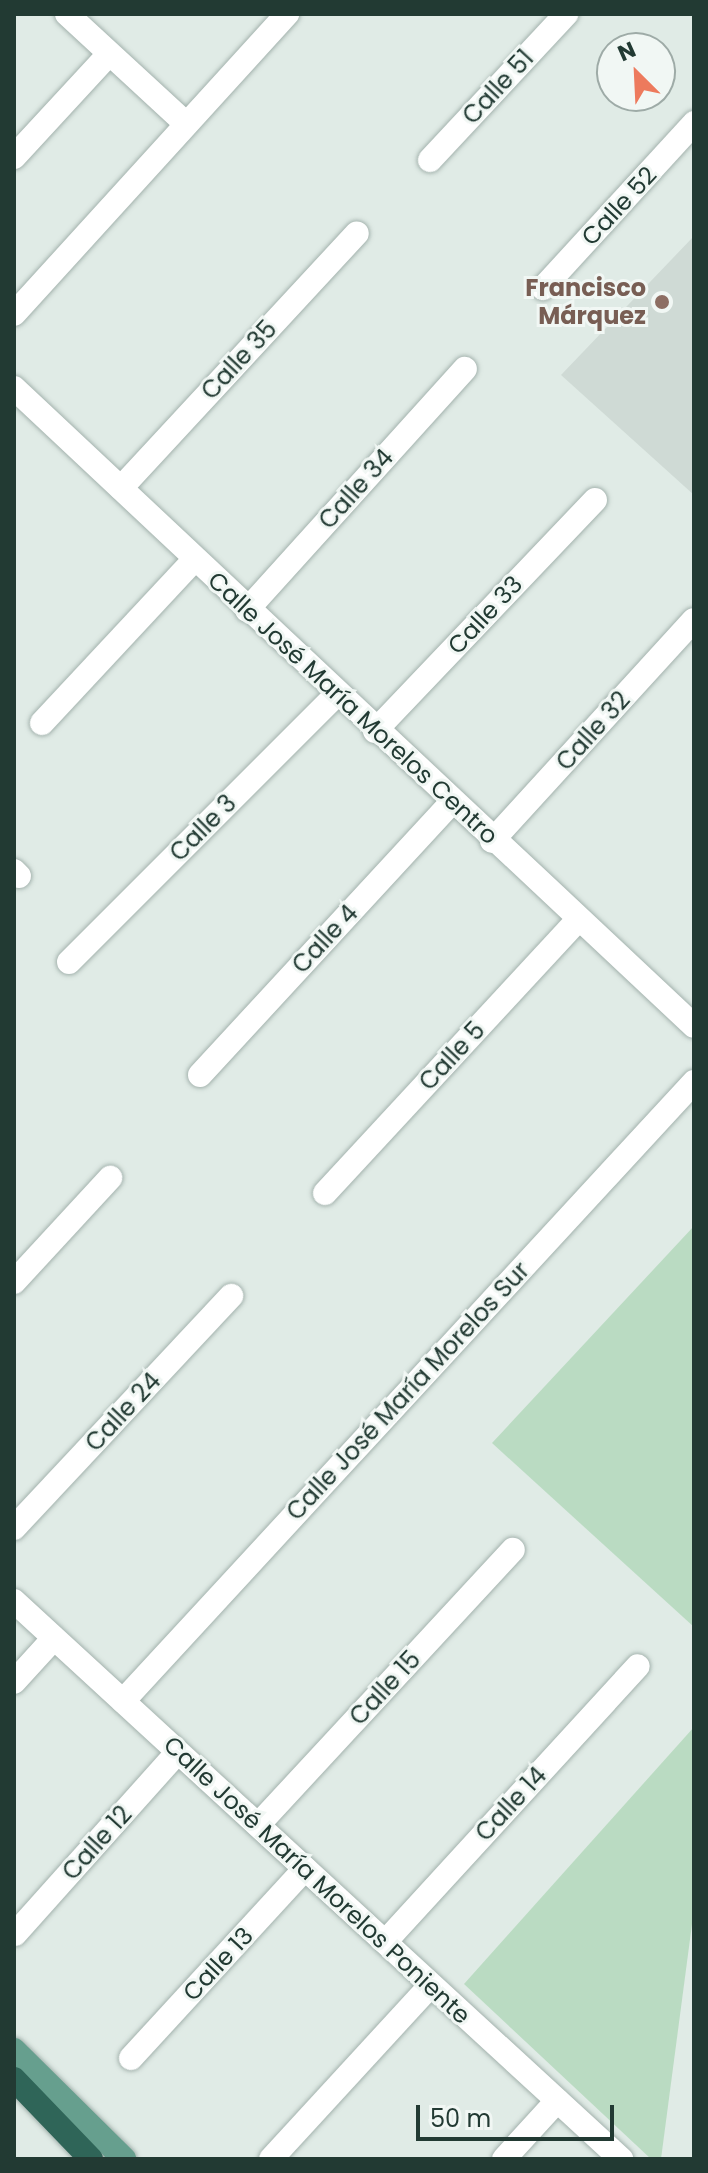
<!DOCTYPE html>
<meta charset="utf-8">
<style>
body{margin:0}
#map{position:relative;width:708px;height:2173px;overflow:hidden;background:#e0ebe6;font-family:Poppins,sans-serif}
div>[style]{position:absolute}
.built>*{inset:0;background:#cfdad5}
.green>*{inset:0;background:#badbc2}
.roads{filter:drop-shadow(0 0 2px #a3b2ad) drop-shadow(0 0 2px #a3b2ad)}
.minor>*{height:24px;margin:-12px;padding:0 12px;transform-origin:12px;border-radius:12px;background:#fff}
.major>*{height:24px;margin:-12px;padding:0 12px;transform-origin:12px;border-radius:12px;background:#669f8e}
.highway>*{height:24px;margin:-12px;padding:0 12px;transform-origin:12px;border-radius:12px;background:#2f6558}
.dots>*{width:22px;height:22px;translate:-50% -50%;box-sizing:border-box;border:4px solid #f1f7f4;border-radius:50%}
span{translate:-50% -50%;white-space:nowrap;text-align:center;line-height:1.15;-webkit-text-stroke:6px #f1f7f4;paint-order:stroke}
.street-label{font-size:24px;color:#223a33}
.education-label{font-size:24px;color:#785e54;font-weight:700}
.right{translate:-100% -50%;text-align:right}
.frame{position:absolute;inset:0;border:16px solid #223a33;pointer-events:none}
.north{position:absolute;left:596px;top:32px;width:80px;height:80px;box-sizing:border-box;background:#f1f7f4;border:2px solid #9eaba7;border-radius:50%;rotate:336deg;font-size:22px;font-weight:700;line-height:32px;text-align:center;color:#223a33}
.north::after{content:'';display:block;margin:auto;width:28px;height:36px;background:#ed7a5d;clip-path:polygon(50% 0,100% 100%,50% 72%,0 100%)}
.scale{position:absolute;left:416px;top:2105px;width:198px;height:36px;box-sizing:border-box;border:4px solid #223a33;border-top:0;padding-left:10px;font-size:24px;line-height:28px;white-space:nowrap;color:#223a33;-webkit-text-stroke:6px #f1f7f4;paint-order:stroke}
</style>
<div id="map">
<div class="built">
<div style="clip-path:polygon(694px 236px,694px 495px,561px 375px)"></div>
</div>
<div class="green">
<div style="clip-path:polygon(694px 1226px,694px 1627px,492px 1443px)"></div>
<div style="clip-path:polygon(694px 1727px,694px 1909px,661px 2159px,651px 2159px,464px 1984px)"></div>
</div>
<div class="roads">
<div class="minor">
<div style="left:67px;top:14px;width:161px;rotate:42.7deg"></div>
<div style="left:14px;top:157px;width:140px;rotate:-47.3deg"></div>
<div style="left:430px;top:160px;width:200px;rotate:-47deg"></div>
<div style="left:543px;top:288px;width:224px;rotate:-47.5deg"></div>
<div style="left:14px;top:314px;width:406px;rotate:-47.7deg"></div>
<div style="left:14px;top:388px;width:932px;rotate:43.17deg"></div>
<div style="left:121px;top:488px;width:347px;rotate:-47.2deg"></div>
<div style="left:247px;top:610px;width:325px;rotate:-47.9deg"></div>
<div style="left:42px;top:723px;width:224px;rotate:-47deg"></div>
<div style="left:375px;top:731px;width:319px;rotate:-46.4deg"></div>
<div style="left:492px;top:841px;width:299px;rotate:-47.6deg"></div>
<div style="left:14px;top:871px;width:7px;rotate:45deg"></div>
<div style="left:69px;top:962px;width:379px;rotate:-45deg"></div>
<div style="left:200px;top:1075px;width:370px;rotate:-47.3deg"></div>
<div style="left:325px;top:1193px;width:372px;rotate:-47.2deg"></div>
<div style="left:14px;top:1282px;width:142px;rotate:-47.3deg"></div>
<div style="left:14px;top:1528px;width:318px;rotate:-46.9deg"></div>
<div style="left:14px;top:1601px;width:825px;rotate:42.59deg"></div>
<div style="left:14px;top:1682px;width:59px;rotate:-47.7deg"></div>
<div style="left:123px;top:1701px;width:842px;rotate:-47.31deg"></div>
<div style="left:258px;top:1825px;width:375px;rotate:-47.2deg"></div>
<div style="left:15px;top:1934px;width:244px;rotate:-48.2deg"></div>
<div style="left:385px;top:1942px;width:374px;rotate:-47.5deg"></div>
<div style="left:131px;top:2058px;width:257px;rotate:-47.4deg"></div>
<div style="left:271px;top:2159px;width:236px;rotate:-47.4deg"></div>
<div style="left:504px;top:2159px;width:79px;rotate:-47.6deg"></div>
</div>
<div class="major">
<div style="left:14px;top:2050px;width:155px;rotate:44.7deg"></div>
</div>
<div class="highway">
<div style="left:14px;top:2079px;width:111px;rotate:46.1deg"></div>
</div>
</div>
<div class="dots">
<div style="left:662px;top:302px;background:#8d6e63"></div>
</div>
<div class="street-label">
<span style="left:498px;top:87px;rotate:-47deg">Calle 51</span>
<span style="left:619px;top:206px;rotate:-47deg">Calle 52</span>
<span style="left:239px;top:360px;rotate:-47deg">Calle 35</span>
<span style="left:356px;top:489px;rotate:-48deg">Calle 34</span>
<span style="left:485px;top:615px;rotate:-47deg">Calle 33</span>
<span style="left:353px;top:708px;rotate:43deg">Calle José María Morelos Centro</span>
<span style="left:593px;top:731px;rotate:-48deg">Calle 32</span>
<span style="left:203px;top:828px;rotate:-45deg">Calle 3</span>
<span style="left:325px;top:939px;rotate:-47deg">Calle 4</span>
<span style="left:452px;top:1056px;rotate:-47deg">Calle 5</span>
<span style="left:408px;top:1391px;rotate:-47deg">Calle José María Morelos Sur</span>
<span style="left:123px;top:1412px;rotate:-47deg">Calle 24</span>
<span style="left:385px;top:1688px;rotate:-47deg">Calle 15</span>
<span style="left:511px;top:1804px;rotate:-47deg">Calle 14</span>
<span style="left:97px;top:1843px;rotate:-48deg">Calle 12</span>
<span style="left:317px;top:1880px;rotate:43deg">Calle José María Morelos Poniente</span>
<span style="left:218px;top:1964px;rotate:-47deg">Calle 13</span>
</div>
<div class="education-label">
<span class="right" style="left:646px;top:302px">Francisco<br>Márquez</span>
</div>
<div class="frame"></div>
<div class="north">N</div>
<div class="scale">50 m</div>
</div>
